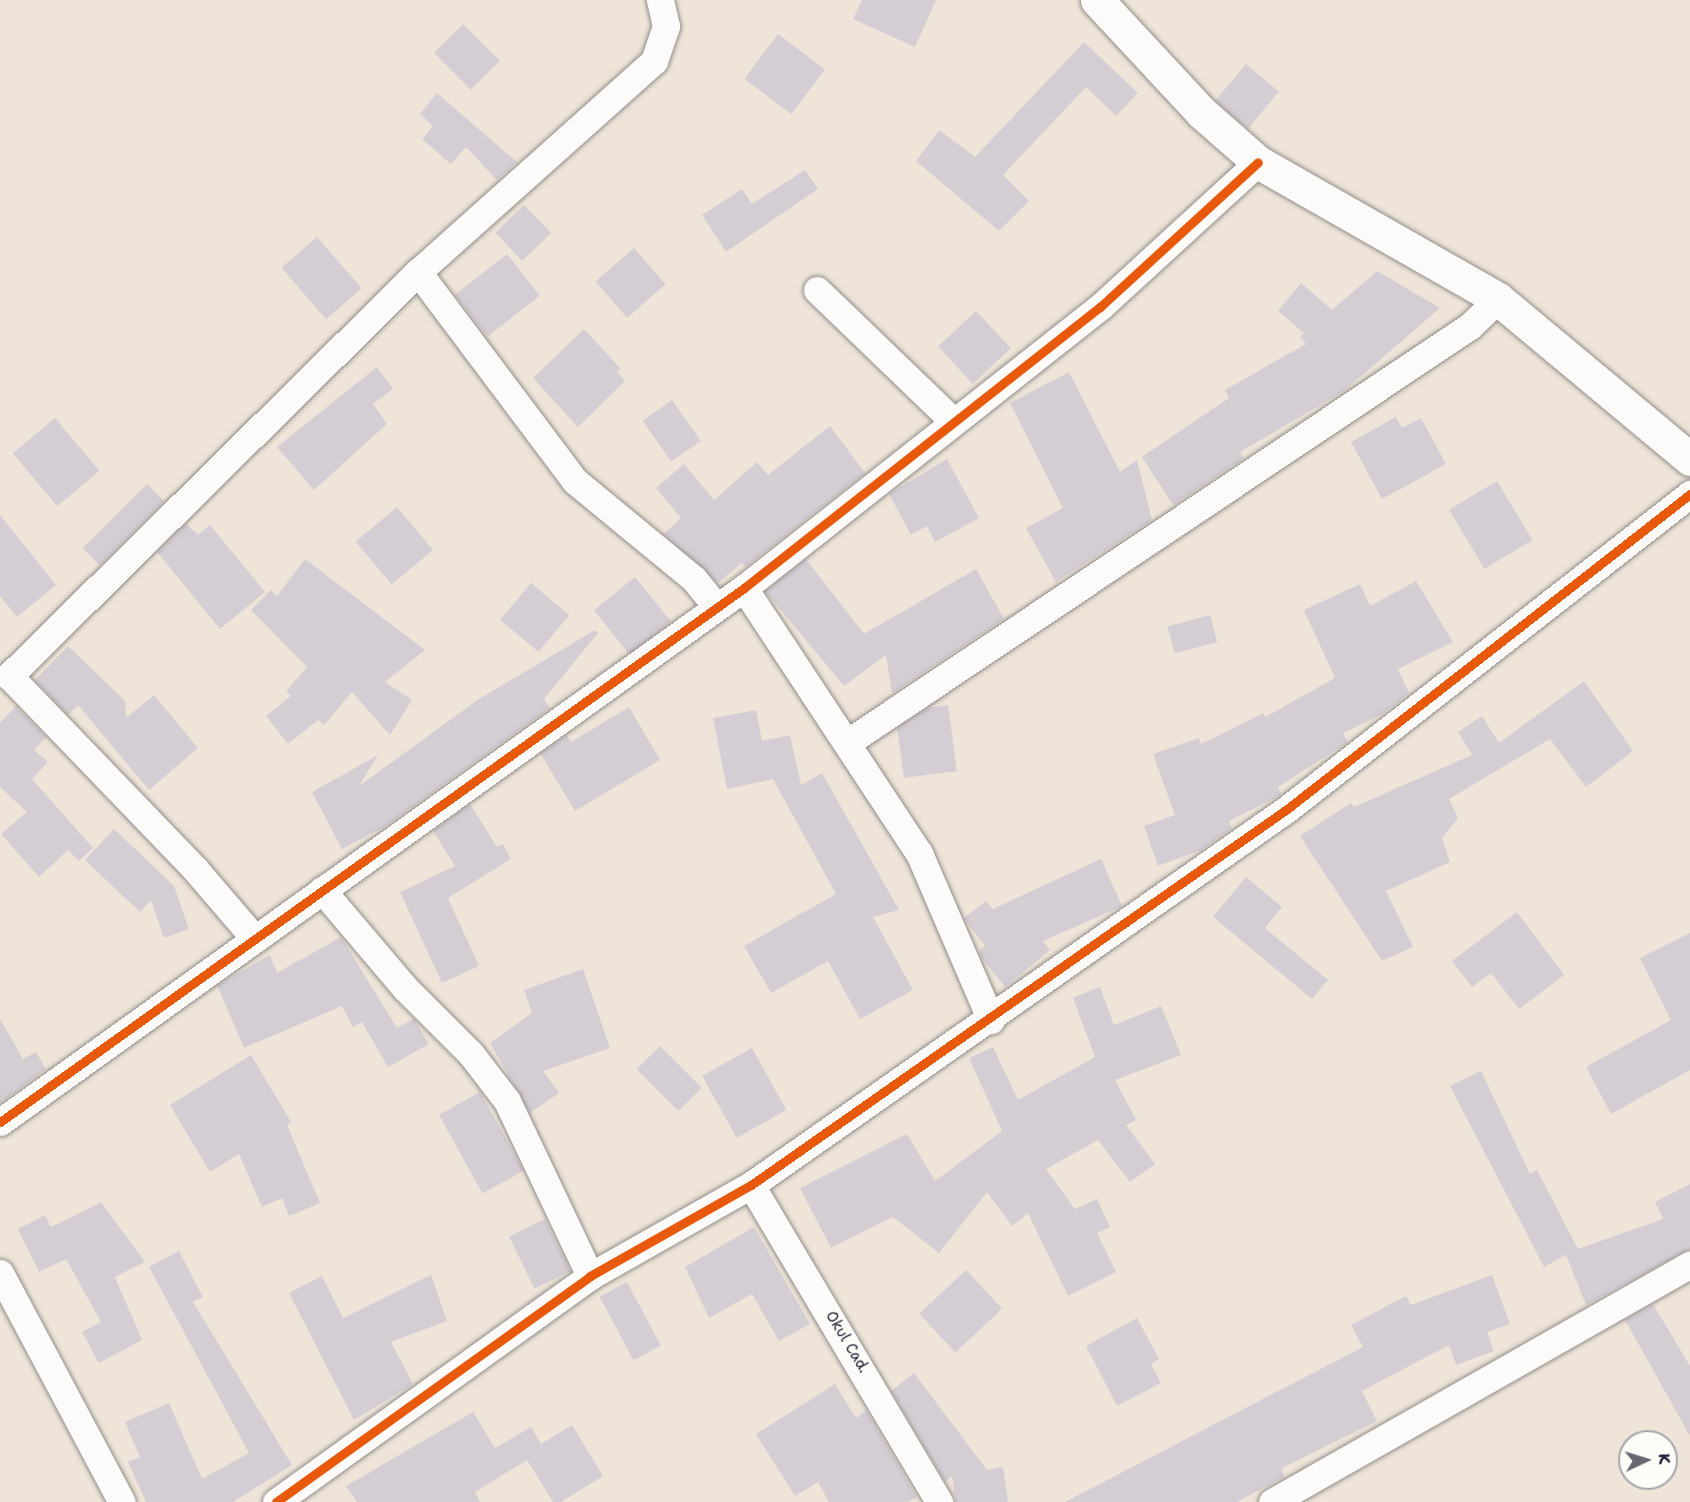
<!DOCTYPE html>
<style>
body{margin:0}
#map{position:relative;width:1690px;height:1502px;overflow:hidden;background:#eee5d8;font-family:"Shantell Sans",sans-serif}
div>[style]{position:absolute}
.building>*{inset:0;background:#d5cdd4;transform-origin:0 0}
.roads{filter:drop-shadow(0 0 2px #928d8a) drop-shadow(0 0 2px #928d8a)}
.street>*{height:27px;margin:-13.5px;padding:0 13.5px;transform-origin:13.5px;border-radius:13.5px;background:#fcfbf9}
.secondary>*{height:33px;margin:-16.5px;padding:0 16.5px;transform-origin:16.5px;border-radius:16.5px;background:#fcfbf9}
.cycleway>*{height:9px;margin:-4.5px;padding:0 4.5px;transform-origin:4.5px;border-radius:4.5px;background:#e8590c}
span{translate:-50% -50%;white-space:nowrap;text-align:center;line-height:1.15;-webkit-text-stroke:4.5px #fdfcf7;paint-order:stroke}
.street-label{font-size:15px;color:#22223b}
.north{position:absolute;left:1618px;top:1430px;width:60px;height:60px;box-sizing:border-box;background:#fdfcf7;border:2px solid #a5a5ac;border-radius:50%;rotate:86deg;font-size:16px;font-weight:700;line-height:24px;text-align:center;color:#22223b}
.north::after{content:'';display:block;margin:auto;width:21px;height:27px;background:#696672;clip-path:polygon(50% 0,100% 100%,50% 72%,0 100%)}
</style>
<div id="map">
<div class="building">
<div style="clip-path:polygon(862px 0,936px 0,915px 47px,853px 19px)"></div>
<div style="left:463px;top:24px;width:52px;height:41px;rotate:45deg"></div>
<div style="left:778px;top:34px;width:59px;height:56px;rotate:37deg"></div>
<div style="clip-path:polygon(1084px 42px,1138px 93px,1116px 116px,1086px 87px,1003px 175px,1029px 201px,999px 231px,916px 161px,939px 130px,975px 157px)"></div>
<div style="left:1246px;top:64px;width:43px;height:48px;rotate:40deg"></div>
<div style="clip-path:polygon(437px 93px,460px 113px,517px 162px,497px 180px,466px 147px,451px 164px,422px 139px,433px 126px,420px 114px)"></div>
<div style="clip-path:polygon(805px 170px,818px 189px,726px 252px,702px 215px,742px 189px,752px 204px)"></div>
<div style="left:524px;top:205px;width:39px;height:40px;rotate:46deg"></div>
<div style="left:317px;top:237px;width:68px;height:47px;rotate:49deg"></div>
<div style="left:634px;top:248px;width:48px;height:51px;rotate:49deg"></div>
<div style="left:507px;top:254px;width:53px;height:66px;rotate:52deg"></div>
<div style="clip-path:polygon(1377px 271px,1440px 308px,1344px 391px,1240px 452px,1244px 458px,1173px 505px,1142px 457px,1229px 398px,1225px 390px,1306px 344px,1300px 337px,1304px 333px,1278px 311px,1301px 283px,1332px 310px)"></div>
<div style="left:976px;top:311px;width:51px;height:52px;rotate:47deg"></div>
<div style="clip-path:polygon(584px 329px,621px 369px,617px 372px,625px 381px,578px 427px,533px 378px)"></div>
<div style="clip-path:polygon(377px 367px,393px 389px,373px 404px,387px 424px,314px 490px,277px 447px)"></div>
<div style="clip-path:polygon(1069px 372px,1120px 472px,1137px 460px,1152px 520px,1056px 582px,1026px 528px,1063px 508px,1010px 403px)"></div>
<div style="left:672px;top:400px;width:50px;height:36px;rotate:55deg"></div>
<div style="clip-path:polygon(1396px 417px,1402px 428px,1421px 418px,1446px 464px,1382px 499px,1351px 442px)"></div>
<div style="left:55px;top:418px;width:69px;height:55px;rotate:50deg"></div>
<div style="clip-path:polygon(830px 426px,865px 473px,745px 567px,742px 563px,718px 583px,664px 534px,681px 518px,656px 488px,684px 464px,714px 500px,757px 462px,768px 475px)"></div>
<div style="clip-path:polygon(947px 459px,979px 518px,935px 542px,927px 526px,911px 535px,889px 494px)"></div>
<div style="left:1497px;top:481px;width:69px;height:56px;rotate:59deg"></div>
<div style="left:147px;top:484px;width:24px;height:91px;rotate:45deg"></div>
<div style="left:397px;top:507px;width:56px;height:54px;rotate:50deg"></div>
<div style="clip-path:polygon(0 515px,56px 585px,17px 617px,0 596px)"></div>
<div style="clip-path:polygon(186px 523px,198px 535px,210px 525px,265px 592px,220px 629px,157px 552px)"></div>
<div style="clip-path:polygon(305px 559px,425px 650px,385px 682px,412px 700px,390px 735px,352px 692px,324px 725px,318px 720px,288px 744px,266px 716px,291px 696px,286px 691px,307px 667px,251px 610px,271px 590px,277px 596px)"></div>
<div style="clip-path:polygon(806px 559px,864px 634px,976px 569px,1004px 619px,892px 693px,886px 655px,844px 686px,765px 591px)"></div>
<div style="left:635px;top:577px;width:57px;height:53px;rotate:51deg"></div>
<div style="clip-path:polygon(1416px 581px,1453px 642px,1398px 669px,1409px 693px,1381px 715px,1343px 733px,1348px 742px,1278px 787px,1281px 794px,1275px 798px,1229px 821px,1232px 828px,1201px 850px,1158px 866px,1144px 826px,1175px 815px,1153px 754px,1199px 738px,1201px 744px,1263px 713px,1265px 717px,1335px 678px,1304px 610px,1360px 584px,1370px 606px)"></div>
<div style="left:531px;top:583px;width:50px;height:48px;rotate:40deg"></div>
<div style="left:1210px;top:615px;width:28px;height:44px;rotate:75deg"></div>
<div style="clip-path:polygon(595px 630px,598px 633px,544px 699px,550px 708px,384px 827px,342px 849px,312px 792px,378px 755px,359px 786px,479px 699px)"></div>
<div style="clip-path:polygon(68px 646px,125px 701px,126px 718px,154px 695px,198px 748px,149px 790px,78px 705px,68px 715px,35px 680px)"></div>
<div style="clip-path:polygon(1584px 681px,1633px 751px,1586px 787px,1550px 739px,1449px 799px,1458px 818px,1442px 838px,1450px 862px,1386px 891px,1413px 947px,1382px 961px,1300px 836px,1351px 803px,1354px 807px,1472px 755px,1458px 732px,1482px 716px,1499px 743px)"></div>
<div style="clip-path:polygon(948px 705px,957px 771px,904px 778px,897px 728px,927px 708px)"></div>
<div style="clip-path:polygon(16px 706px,46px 737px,34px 750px,48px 762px,32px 779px,93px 848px,79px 861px,68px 850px,39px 877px,1px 834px,27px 812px,0 787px,0 723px)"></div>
<div style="clip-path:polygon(629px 707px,660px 760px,575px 811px,540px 753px,567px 735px,571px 742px)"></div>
<div style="clip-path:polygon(756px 710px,762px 741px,790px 735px,801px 785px,822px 773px,899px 910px,873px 917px,913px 990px,860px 1019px,828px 961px,771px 993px,744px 946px,836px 894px,773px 779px,727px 789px,713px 718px)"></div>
<div style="clip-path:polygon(470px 804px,497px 847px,503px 844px,511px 859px,448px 898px,479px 966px,442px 983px,400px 892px,455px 866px,433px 831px)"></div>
<div style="clip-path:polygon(114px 829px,174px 886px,189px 929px,164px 938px,151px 900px,140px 912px,85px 860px)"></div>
<div style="clip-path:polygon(1101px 859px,1122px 906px,1043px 941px,1050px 950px,1005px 987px,981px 957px,979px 951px,985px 946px,964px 918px,986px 901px,993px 909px)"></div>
<div style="clip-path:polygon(1246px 877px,1282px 907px,1265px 928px,1328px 980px,1312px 999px,1213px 917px)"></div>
<div style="clip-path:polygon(1517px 912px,1564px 975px,1519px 1009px,1491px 973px,1472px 987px,1452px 961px)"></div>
<div style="clip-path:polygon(1690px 933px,1690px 1070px,1611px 1114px,1586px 1067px,1671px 1020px,1640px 958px)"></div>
<div style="clip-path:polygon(341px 937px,397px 1028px,414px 1019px,429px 1044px,388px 1067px,362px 1022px,353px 1027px,342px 1006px,244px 1048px,217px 985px,270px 955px,277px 973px)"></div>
<div style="clip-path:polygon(583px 969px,610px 1048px,543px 1071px,559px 1093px,530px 1113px,490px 1043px,532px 1013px,524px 990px)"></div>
<div style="clip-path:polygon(1100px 987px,1114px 1025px,1161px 1006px,1181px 1055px,1115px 1080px,1136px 1120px,1126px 1125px,1155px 1164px,1130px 1182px,1098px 1140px,1046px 1169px,1075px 1209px,1097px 1199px,1110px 1227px,1097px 1233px,1116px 1272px,1068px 1296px,1028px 1213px,1012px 1226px,987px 1192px,939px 1253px,893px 1217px,831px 1248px,800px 1188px,907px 1134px,935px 1181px,1002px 1131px,969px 1058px,993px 1047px,1018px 1100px,1095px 1057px,1073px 998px)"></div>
<div style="clip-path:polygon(0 1019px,23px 1059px,36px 1052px,46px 1069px,0 1103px)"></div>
<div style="left:660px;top:1046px;width:59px;height:33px;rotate:45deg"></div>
<div style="left:752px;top:1048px;width:71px;height:57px;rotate:61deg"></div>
<div style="clip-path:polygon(251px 1055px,291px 1122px,287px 1125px,320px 1203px,289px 1216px,282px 1198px,262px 1207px,239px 1154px,210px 1172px,170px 1105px)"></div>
<div style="clip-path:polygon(1481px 1071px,1530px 1174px,1537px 1170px,1578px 1249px,1663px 1219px,1655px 1202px,1690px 1184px,1690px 1249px,1586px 1305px,1566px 1255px,1544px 1267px,1450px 1086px)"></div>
<div style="left:480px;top:1092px;width:90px;height:47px;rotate:61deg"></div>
<div style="clip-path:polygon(101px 1202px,145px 1262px,115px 1277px,142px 1340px,99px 1363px,82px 1332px,101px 1322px,66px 1259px,39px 1272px,18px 1229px,45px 1215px,51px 1227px)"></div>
<div style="left:545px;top:1219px;width:58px;height:40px;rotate:64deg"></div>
<div style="clip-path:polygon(754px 1227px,810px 1324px,779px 1341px,752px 1294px,709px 1318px,685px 1267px)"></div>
<div style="clip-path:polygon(179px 1251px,203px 1297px,193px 1302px,292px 1465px,233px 1502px,146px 1502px,128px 1462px,140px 1457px,125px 1422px,169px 1403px,202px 1479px,249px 1453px,149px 1267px)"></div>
<div style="left:966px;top:1270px;width:53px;height:64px;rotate:47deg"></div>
<div style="clip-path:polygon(431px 1275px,447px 1321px,391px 1342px,413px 1384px,354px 1420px,289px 1293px,322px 1276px,343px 1318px)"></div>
<div style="clip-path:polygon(1492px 1275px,1510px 1324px,1487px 1332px,1494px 1351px,1456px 1365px,1449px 1345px,1362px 1391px,1377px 1421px,1282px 1468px,1284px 1477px,1237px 1502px,1065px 1502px,1363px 1347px,1351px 1325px,1406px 1296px,1411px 1305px)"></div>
<div style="left:627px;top:1282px;width:72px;height:31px;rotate:62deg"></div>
<div style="clip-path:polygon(1653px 1304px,1690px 1366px,1690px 1436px,1625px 1320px)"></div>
<div style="clip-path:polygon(1137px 1318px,1159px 1359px,1151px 1364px,1161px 1383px,1117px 1406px,1086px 1346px)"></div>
<div style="clip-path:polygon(914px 1373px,987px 1470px,1003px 1467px,1008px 1502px,956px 1502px,952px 1476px,945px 1481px,891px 1391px)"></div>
<div style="clip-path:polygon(835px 1384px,856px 1418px,866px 1410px,917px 1497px,908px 1502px,829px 1502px,818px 1482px,795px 1496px,756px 1434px)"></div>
<div style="clip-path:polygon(473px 1412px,495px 1448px,531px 1427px,541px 1444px,572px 1425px,603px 1476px,561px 1502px,553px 1502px,527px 1460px,475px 1492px,480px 1502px,357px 1502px,346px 1486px)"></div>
</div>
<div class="roads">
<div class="street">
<div style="left:418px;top:272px;width:261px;rotate:53.1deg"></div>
<div style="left:575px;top:481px;width:154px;rotate:39.5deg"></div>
<div style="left:694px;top:579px;width:36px;rotate:51deg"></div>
<div style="left:817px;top:290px;width:189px;rotate:43.9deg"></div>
<div style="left:744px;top:588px;width:318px;rotate:56.6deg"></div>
<div style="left:919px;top:853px;width:182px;rotate:66.7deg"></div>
<div style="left:848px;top:742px;width:748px;rotate:-33.78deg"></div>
<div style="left:1470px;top:326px;width:39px;rotate:-44deg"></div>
<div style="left:322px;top:890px;width:128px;rotate:49.7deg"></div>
<div style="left:405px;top:988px;width:93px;rotate:45deg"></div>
<div style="left:471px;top:1054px;width:59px;rotate:52.5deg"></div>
<div style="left:507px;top:1101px;width:194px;rotate:64.6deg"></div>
<div style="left:255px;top:939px;width:92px;rotate:-130.6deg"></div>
<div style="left:195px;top:869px;width:268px;rotate:-133.9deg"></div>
<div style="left:9px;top:676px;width:575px;rotate:-44.65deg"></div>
<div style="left:418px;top:272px;width:317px;rotate:-41.8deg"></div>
<div style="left:654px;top:61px;width:37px;rotate:-71deg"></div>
<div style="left:666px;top:26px;width:27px;rotate:-103deg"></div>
<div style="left:0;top:1122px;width:916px;rotate:-35.67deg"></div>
<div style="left:744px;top:588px;width:454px;rotate:-38.3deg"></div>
<div style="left:1100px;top:307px;width:214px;rotate:-42.5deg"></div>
<div style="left:751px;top:1185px;width:369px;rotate:59.3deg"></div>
<div style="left:0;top:1273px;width:259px;rotate:62deg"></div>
<div style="left:276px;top:1502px;width:387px;rotate:-35.7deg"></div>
<div style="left:590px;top:1276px;width:185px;rotate:-29.5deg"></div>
<div style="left:751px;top:1185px;width:655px;rotate:-35.05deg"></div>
<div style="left:1287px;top:809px;width:512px;rotate:-38.01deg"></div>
<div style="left:1272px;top:1502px;width:481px;rotate:-29.6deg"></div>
</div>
<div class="secondary">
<div style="left:1097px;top:0;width:153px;rotate:47.1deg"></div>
<div style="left:1201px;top:112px;width:76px;rotate:41.3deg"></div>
<div style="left:1258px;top:162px;width:276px;rotate:29.7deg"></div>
<div style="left:1498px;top:299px;width:250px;rotate:39.8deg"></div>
</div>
</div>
<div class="cycleway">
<div style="left:0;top:1122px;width:916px;rotate:-35.67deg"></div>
<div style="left:744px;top:588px;width:454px;rotate:-38.3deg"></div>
<div style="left:1100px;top:307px;width:214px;rotate:-42.5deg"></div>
<div style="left:276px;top:1502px;width:387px;rotate:-35.7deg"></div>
<div style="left:590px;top:1276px;width:185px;rotate:-29.5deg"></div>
<div style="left:751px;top:1185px;width:655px;rotate:-35.05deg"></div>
<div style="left:1287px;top:809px;width:512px;rotate:-38.01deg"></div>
</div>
<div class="street-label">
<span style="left:847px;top:1342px;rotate:59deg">Okul Cad.</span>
</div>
<div class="north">K</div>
</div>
